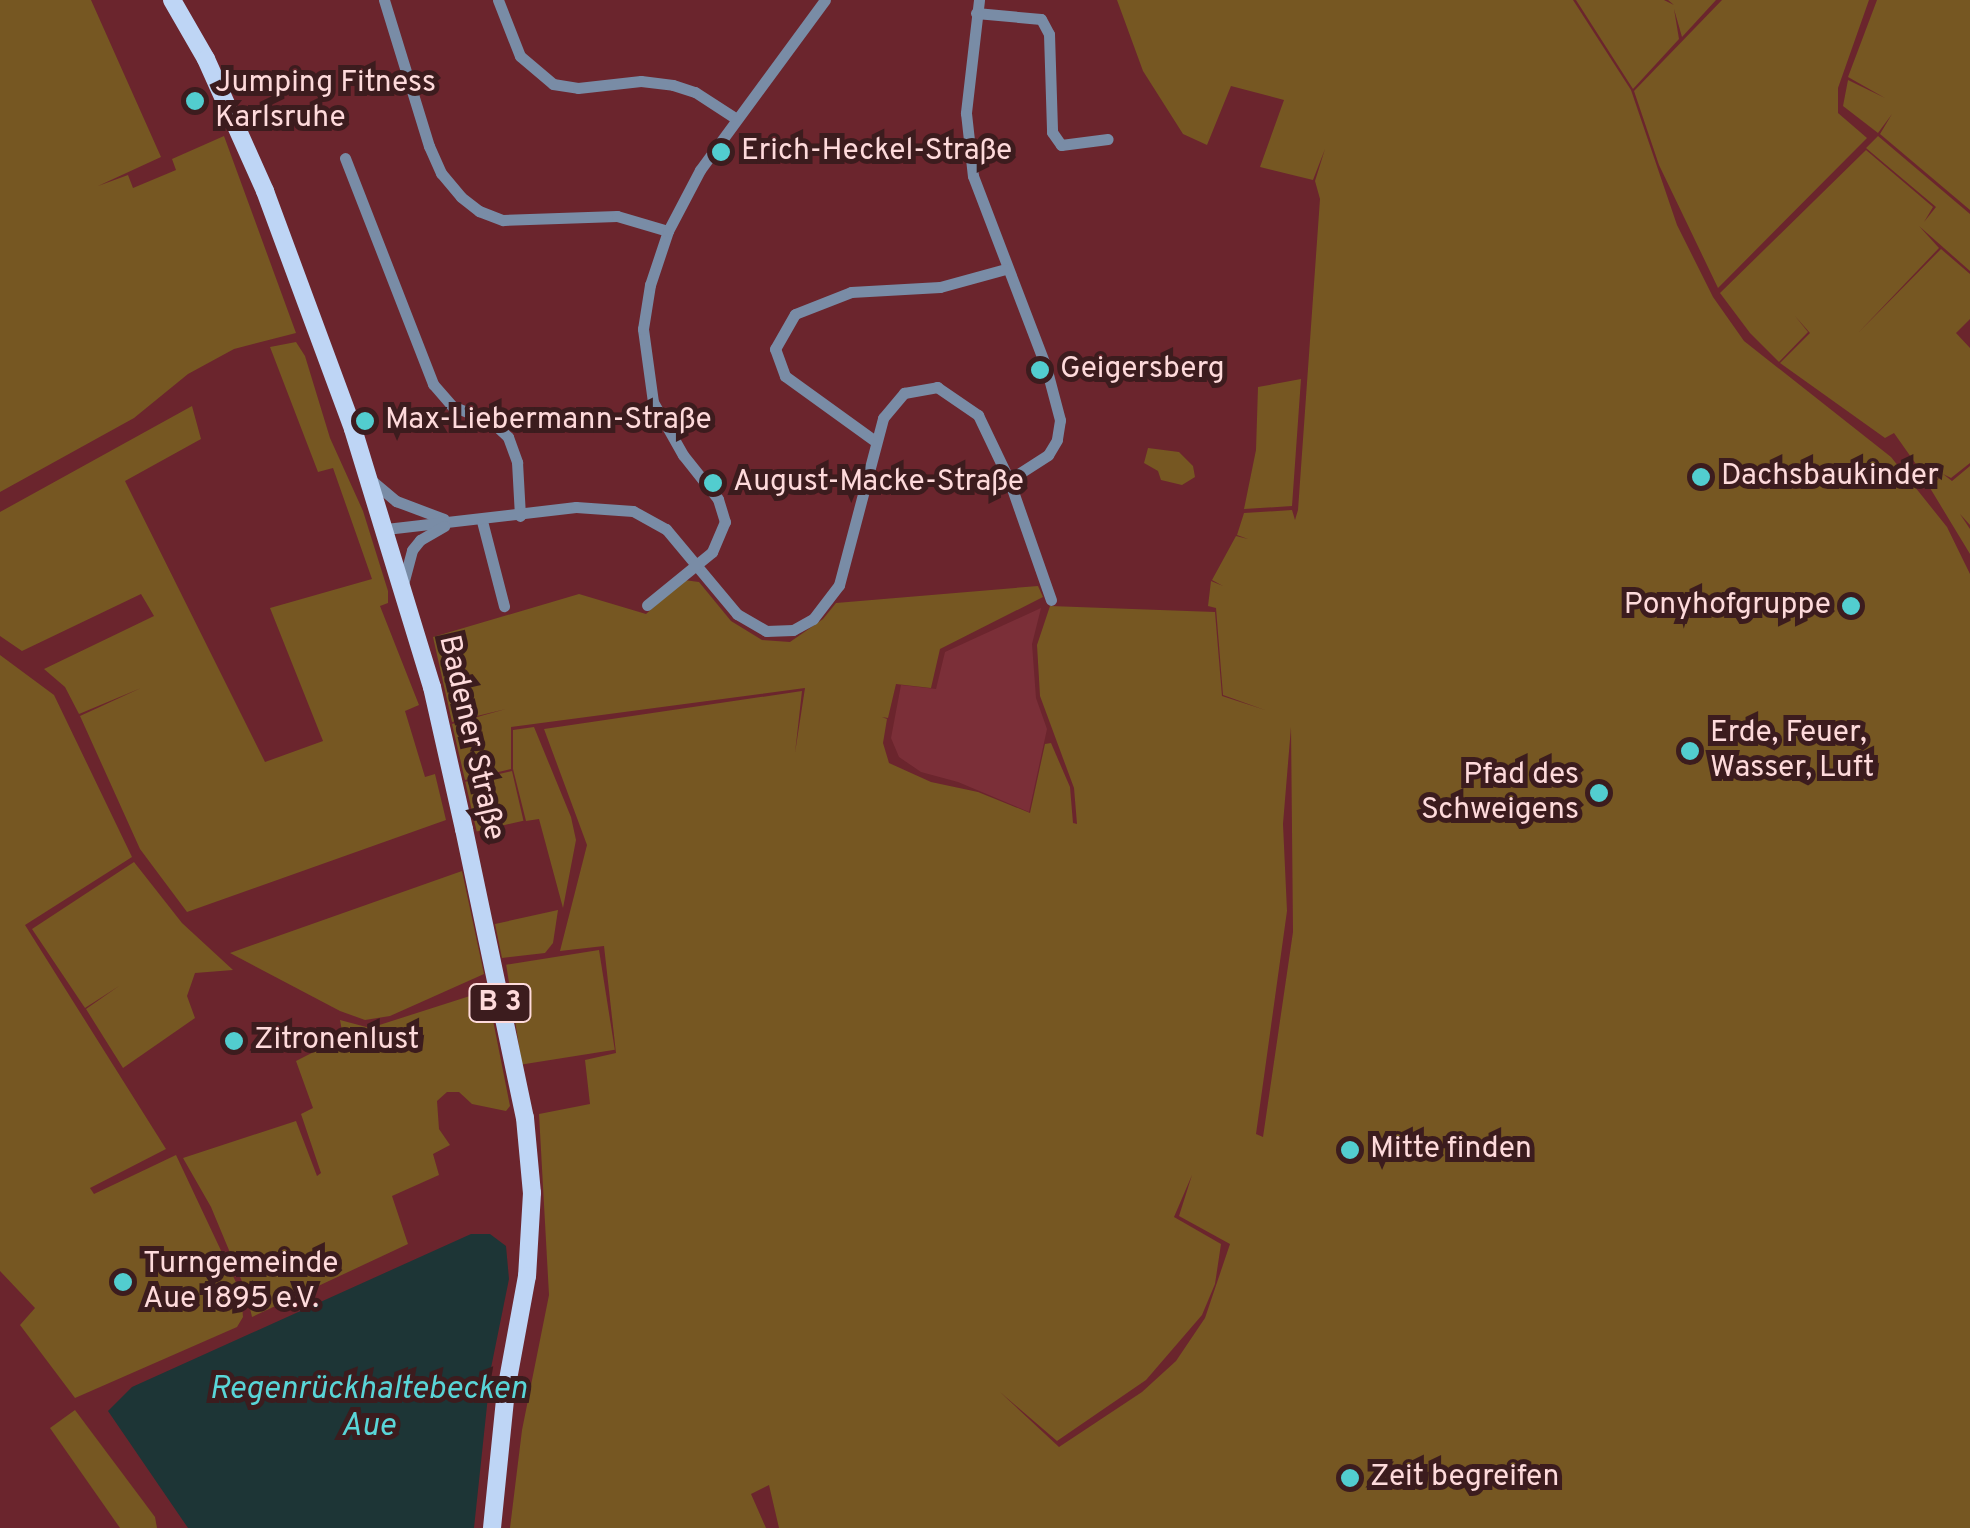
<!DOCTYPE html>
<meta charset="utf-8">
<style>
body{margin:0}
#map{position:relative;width:1970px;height:1528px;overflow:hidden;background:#6b252d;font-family:Overpass,sans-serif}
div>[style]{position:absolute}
.built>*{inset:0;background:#7b2f38}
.green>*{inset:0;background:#765722;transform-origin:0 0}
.water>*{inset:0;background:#1d3536}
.minor>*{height:11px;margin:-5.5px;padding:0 5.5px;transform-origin:5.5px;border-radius:5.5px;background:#798ca6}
.primary>*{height:18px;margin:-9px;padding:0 9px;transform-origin:9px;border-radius:9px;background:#bed5f5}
.dots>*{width:28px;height:28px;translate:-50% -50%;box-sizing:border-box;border:5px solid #3c1c1e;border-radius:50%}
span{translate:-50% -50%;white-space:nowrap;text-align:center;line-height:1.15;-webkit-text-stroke:10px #3c1c1e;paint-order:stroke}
.shield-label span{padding:2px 8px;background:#3c1c1e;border:2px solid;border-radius:8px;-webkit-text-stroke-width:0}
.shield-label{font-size:28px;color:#fedadb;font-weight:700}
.poi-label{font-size:30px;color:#fedadb}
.left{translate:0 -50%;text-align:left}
.right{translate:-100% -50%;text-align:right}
.street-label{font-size:30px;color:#fedadb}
.water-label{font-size:32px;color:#59d5d7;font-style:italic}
</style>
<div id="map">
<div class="built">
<div style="clip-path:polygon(1041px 608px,1032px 644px,1036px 698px,1047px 729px,1029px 812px,958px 782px,921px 772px,899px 757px,891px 738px,901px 685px,936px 689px,945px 652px)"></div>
</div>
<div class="green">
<div style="clip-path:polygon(0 0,91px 0,161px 157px,98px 186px,128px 175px,133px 188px,176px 170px,172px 159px,224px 136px,296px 333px,234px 349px,188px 374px,134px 418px,0 492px)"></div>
<div style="clip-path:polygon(evenodd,1117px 0,1573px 0,1631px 90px,1677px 225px,1713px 297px,1744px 341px,1891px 457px,1947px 527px,1970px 574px,1970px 1528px,779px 1528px,769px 1485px,751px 1494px,766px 1528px,510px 1528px,522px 1430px,549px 1295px,539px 1114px,590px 1104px,585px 1060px,616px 1053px,604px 946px,560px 951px,587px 845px,544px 729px,802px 691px,795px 753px,805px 688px,511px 727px,511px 769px,465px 780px,452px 724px,506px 709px,452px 722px,433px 637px,579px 594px,646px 614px,684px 580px,699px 582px,731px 621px,762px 640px,790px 642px,823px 619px,836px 603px,1038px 586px,1043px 597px,940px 649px,931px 688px,896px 684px,888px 718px,882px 717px,887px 719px,883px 743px,889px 763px,931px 782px,978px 792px,1030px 813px,1045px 744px,1051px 743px,1070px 787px,1073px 823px,1077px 824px,1074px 788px,1040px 696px,1037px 645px,1050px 606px,1215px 612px,1222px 696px,1265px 710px,1223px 695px,1216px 608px,1208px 606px,1211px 581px,1223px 586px,1212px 580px,1236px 536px,1248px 539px,1237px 535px,1244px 513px,1292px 510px,1295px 520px,1298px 510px,1320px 199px,1315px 181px,1325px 149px,1313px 180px,1260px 167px,1284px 100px,1231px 86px,1207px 145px,1183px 134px,1143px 71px,1117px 0,1291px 727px,1293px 932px,1263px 1137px,1256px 1134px,1287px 911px,1283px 824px,1291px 727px,1117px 0,1192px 1175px,1179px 1216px,1230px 1244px,1205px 1318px,1176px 1361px,1142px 1392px,1059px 1447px,1000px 1392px,1057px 1441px,1146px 1380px,1202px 1315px,1215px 1284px,1221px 1244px,1174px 1217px,1192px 1175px)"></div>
<div style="clip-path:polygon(1576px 0,1664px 0,1674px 5px,1668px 0,1716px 0,1682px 37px,1674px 9px,1679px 39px,1633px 89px)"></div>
<div style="clip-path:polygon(1722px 0,1869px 0,1838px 88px,1838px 113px,1867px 138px,1718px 288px,1659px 165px,1634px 91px)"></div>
<div style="clip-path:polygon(1877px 0,1970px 0,1970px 210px,1880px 134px,1892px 114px,1878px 133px,1843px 106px,1848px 80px,1885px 98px,1848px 77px)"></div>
<div style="clip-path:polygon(1878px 136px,1970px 214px,1970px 271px,1919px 226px,1939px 248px,1858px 333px,1941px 249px,1970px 274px,1970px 319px,1956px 333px,1970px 348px,1970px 463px,1951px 478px,1943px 474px,1952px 481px,1970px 466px,1970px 525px,1960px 514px,1970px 529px,1970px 554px,1930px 488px,1941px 476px,1930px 484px,1894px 433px,1885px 438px,1780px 363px,1810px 333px,1795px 316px,1808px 332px,1779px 362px,1750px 333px,1720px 293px,1866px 150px,1933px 207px,1924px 222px,1936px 207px,1866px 148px)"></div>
<div style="clip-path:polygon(296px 342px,305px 356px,330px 438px,363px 511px,388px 591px,388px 603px,380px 606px,419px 705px,405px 711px,425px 777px,435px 774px,446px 820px,187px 912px,140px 849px,80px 716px,141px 688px,79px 714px,65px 687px,44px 669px,154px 616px,141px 594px,22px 651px,0 636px,0 512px,192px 406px,201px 439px,125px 481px,265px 762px,323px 741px,270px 608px,372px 579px,333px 468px,318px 472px,270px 347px)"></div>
<div style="clip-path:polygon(1301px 379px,1292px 506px,1244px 509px,1256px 450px,1258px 387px)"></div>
<div style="clip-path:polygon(1148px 448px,1179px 452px,1193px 466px,1195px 477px,1182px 485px,1161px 480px,1158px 471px,1144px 463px)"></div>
<div style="clip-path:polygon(0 655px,54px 695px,132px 857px,25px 925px,166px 1149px,90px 1188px,94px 1194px,176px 1155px,241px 1293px,243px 1317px,237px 1327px,75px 1398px,20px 1325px,35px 1308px,0 1271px)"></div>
<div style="clip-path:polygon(534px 727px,571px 817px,576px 840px,563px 908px,539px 819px,526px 821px,513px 769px,513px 730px)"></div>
<div style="left:512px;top:771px;width:51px;height:48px;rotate:77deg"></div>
<div style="clip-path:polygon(134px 862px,182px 923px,233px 970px,195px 973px,187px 996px,195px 1018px,123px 1068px,86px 1009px,119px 986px,85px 1008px,32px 929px)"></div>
<div style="clip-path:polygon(462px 871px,484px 974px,390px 1016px,365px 1020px,340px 1011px,230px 953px)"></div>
<div style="clip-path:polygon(558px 910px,553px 943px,545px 953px,502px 958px,495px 924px)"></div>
<div style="left:599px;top:950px;width:101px;height:94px;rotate:81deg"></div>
<div style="clip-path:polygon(473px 995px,489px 1000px,510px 1106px,506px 1111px,472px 1104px,459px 1092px,447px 1092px,437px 1101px,439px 1129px,450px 1145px,433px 1154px,439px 1175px,392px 1196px,408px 1244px,252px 1317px,246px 1291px,211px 1207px,183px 1158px,296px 1121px,317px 1176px,321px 1173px,301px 1114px,313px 1108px,296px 1061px,343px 1037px,340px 1020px,370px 1028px)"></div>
<div style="clip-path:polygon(75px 1410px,155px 1517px,157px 1528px,120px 1528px,50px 1428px)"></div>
</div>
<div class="water">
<div style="clip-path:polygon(471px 1234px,490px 1234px,506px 1246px,509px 1279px,491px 1368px,474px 1528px,188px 1528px,108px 1411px,132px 1387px)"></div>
</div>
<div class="minor">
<div style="left:384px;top:0;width:153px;rotate:72.9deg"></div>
<div style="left:429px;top:146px;width:30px;rotate:66deg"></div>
<div style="left:441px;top:173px;width:31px;rotate:50deg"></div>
<div style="left:461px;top:197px;width:23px;rotate:38deg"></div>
<div style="left:479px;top:211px;width:26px;rotate:21deg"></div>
<div style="left:503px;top:220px;width:114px;rotate:-2deg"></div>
<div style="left:617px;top:216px;width:53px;rotate:16.4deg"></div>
<div style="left:498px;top:0;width:60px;rotate:68.6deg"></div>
<div style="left:520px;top:56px;width:43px;rotate:40.3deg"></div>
<div style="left:553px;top:84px;width:25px;rotate:9deg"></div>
<div style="left:578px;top:88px;width:63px;rotate:-6.3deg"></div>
<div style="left:641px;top:81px;width:32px;rotate:7deg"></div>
<div style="left:673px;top:85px;width:23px;rotate:18deg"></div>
<div style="left:695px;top:92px;width:48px;rotate:33deg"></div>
<div style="left:979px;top:0;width:114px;rotate:96.6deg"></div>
<div style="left:966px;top:113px;width:63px;rotate:83.7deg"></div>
<div style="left:973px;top:176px;width:204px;rotate:69.1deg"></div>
<div style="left:1046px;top:367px;width:55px;rotate:75.2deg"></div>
<div style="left:1060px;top:420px;width:20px;rotate:99deg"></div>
<div style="left:1057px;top:440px;width:17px;rotate:121deg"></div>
<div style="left:1048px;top:455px;width:46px;rotate:147.3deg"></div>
<div style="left:976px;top:13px;width:65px;rotate:5.3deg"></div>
<div style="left:1041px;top:19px;width:17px;rotate:62deg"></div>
<div style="left:1049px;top:34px;width:98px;rotate:88.2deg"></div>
<div style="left:1052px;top:132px;width:16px;rotate:55deg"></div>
<div style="left:1061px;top:145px;width:47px;rotate:-7.3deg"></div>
<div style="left:345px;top:158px;width:243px;rotate:68.7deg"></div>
<div style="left:433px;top:384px;width:29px;rotate:49deg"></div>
<div style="left:452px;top:406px;width:43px;rotate:21.8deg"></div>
<div style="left:492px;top:422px;width:22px;rotate:43deg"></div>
<div style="left:508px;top:437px;width:27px;rotate:70deg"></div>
<div style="left:517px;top:462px;width:54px;rotate:86.8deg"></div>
<div style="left:875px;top:441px;width:111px;rotate:-144.2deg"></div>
<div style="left:785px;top:376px;width:29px;rotate:-110deg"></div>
<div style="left:775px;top:349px;width:40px;rotate:-60.3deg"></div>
<div style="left:795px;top:314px;width:60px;rotate:-21.4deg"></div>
<div style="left:851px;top:292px;width:89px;rotate:-3.2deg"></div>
<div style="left:940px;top:287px;width:68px;rotate:-15.3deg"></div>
<div style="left:371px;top:480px;width:33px;rotate:40deg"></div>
<div style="left:396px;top:501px;width:51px;rotate:20.6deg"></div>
<div style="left:482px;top:521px;width:88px;rotate:75.5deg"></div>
<div style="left:386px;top:529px;width:191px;rotate:-6.6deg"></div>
<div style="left:576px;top:507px;width:57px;rotate:4deg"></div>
<div style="left:633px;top:511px;width:38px;rotate:29deg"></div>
<div style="left:666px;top:529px;width:111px;rotate:50.1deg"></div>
<div style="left:737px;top:614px;width:34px;rotate:30deg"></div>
<div style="left:766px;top:631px;width:27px;rotate:-2deg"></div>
<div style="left:793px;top:630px;width:23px;rotate:-29deg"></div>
<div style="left:813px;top:619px;width:43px;rotate:-52.6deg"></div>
<div style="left:839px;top:585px;width:173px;rotate:-75.2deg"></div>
<div style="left:883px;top:418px;width:33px;rotate:-50deg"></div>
<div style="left:904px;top:393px;width:34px;rotate:-10deg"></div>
<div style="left:937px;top:387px;width:50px;rotate:34.3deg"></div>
<div style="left:978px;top:415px;width:72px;rotate:64.5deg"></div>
<div style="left:1009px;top:480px;width:127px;rotate:70.7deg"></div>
<div style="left:403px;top:584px;width:35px;rotate:-75deg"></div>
<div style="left:412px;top:550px;width:13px;rotate:-51deg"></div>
<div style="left:420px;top:540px;width:28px;rotate:-30deg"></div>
<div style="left:647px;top:605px;width:84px;rotate:-39.2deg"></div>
<div style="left:712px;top:552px;width:33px;rotate:-67deg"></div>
<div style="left:725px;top:522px;width:24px;rotate:-107deg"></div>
<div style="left:718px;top:499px;width:56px;rotate:-128.5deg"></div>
<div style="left:683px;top:455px;width:61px;rotate:-119.5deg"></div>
<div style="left:653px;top:402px;width:74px;rotate:-97.8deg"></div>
<div style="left:643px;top:329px;width:45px;rotate:-81deg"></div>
<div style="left:650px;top:285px;width:57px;rotate:-71.6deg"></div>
<div style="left:668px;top:231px;width:69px;rotate:-62.3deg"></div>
<div style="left:700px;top:170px;width:211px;rotate:-53.7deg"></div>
</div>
<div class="primary">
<div style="left:172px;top:0;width:68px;rotate:60deg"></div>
<div style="left:206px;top:59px;width:145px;rotate:65.9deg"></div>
<div style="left:265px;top:191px;width:254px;rotate:69.7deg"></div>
<div style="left:353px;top:429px;width:270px;rotate:73deg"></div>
<div style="left:432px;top:687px;width:146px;rotate:77.3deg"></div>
<div style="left:464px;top:829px;width:295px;rotate:78.1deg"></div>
<div style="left:525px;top:1118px;width:75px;rotate:84.7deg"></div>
<div style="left:532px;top:1193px;width:83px;rotate:93.4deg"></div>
<div style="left:527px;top:1276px;width:116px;rotate:100.4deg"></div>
<div style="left:506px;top:1390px;width:139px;rotate:95.8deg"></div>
</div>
<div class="dots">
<div style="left:195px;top:101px;background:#52cdcf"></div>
<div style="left:721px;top:152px;background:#52cdcf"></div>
<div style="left:1040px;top:370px;background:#52cdcf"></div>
<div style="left:365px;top:421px;background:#52cdcf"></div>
<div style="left:1701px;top:477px;background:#52cdcf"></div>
<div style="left:713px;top:483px;background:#52cdcf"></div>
<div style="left:1851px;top:606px;background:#52cdcf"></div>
<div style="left:1690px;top:751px;background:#52cdcf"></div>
<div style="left:1599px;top:793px;background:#52cdcf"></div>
<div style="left:234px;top:1041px;background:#52cdcf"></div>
<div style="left:1350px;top:1150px;background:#52cdcf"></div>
<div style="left:123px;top:1282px;background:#52cdcf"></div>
<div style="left:1350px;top:1478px;background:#52cdcf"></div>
</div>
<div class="shield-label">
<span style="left:500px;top:1003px">B 3</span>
</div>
<div class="poi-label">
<span class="left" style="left:215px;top:101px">Jumping Fitness<br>Karlsruhe</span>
<span class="left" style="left:741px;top:152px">Erich-Heckel-Straße</span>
<span class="left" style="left:1060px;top:370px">Geigersberg</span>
<span class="left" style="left:385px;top:421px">Max-Liebermann-Straße</span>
<span class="left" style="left:1721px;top:477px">Dachsbaukinder</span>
<span class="left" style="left:733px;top:483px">August-Macke-Straße</span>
<span class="right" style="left:1831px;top:606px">Ponyhofgruppe</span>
<span class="left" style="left:1710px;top:751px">Erde, Feuer,<br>Wasser, Luft</span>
<span class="right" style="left:1579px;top:793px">Pfad des<br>Schweigens</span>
<span class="left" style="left:254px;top:1041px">Zitronenlust</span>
<span class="left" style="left:1370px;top:1150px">Mitte finden</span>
<span class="left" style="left:143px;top:1282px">Turngemeinde<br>Aue 1895 e.V.</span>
<span class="left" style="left:1370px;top:1478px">Zeit begreifen</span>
</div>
<div class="street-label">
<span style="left:470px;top:738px;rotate:77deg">Badener Straße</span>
</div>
<div class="water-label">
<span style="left:368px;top:1409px">Regenrückhaltebecken<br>Aue</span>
</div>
</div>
